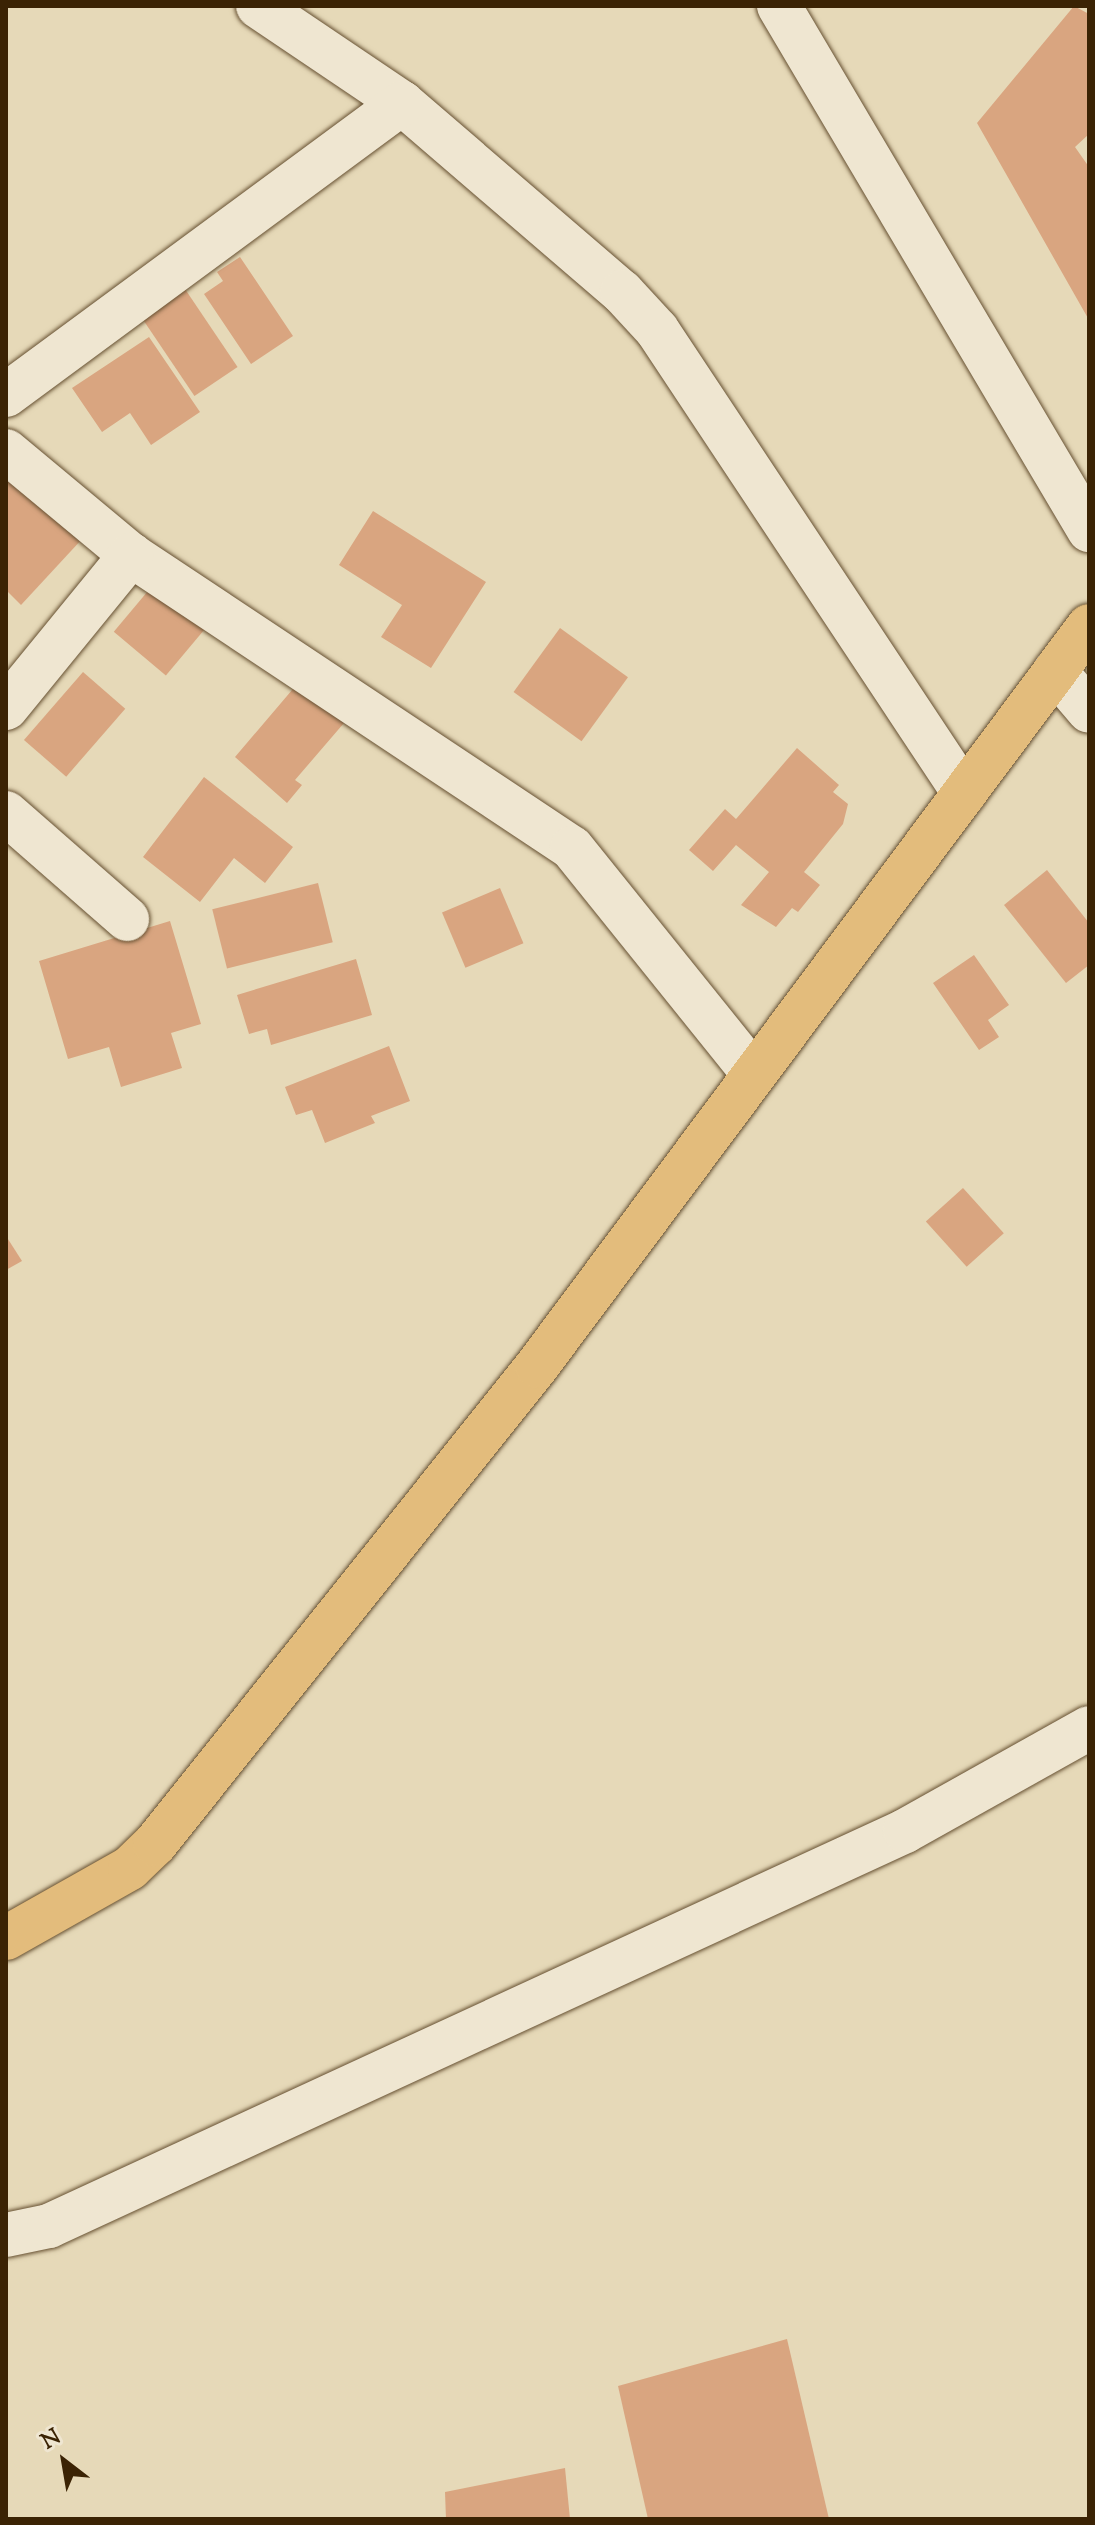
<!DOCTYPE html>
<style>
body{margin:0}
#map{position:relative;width:1095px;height:2525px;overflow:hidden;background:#e6d9b8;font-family:"Sorts Mill Goudy",serif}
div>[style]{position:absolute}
.building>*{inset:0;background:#d9a580;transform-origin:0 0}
.roads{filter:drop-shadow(0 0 2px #665031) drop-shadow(0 0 2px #665031)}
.minor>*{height:44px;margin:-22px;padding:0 22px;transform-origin:22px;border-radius:22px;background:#efe6d1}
.major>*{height:44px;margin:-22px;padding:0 22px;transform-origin:22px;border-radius:22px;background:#e3bc7c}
span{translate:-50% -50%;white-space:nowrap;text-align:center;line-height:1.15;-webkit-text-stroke:7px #efe6d1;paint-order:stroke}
.frame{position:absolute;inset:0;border:8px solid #3b2304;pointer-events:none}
.north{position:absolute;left:24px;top:2421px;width:80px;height:80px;-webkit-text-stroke:6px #efe6d1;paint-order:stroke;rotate:329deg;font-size:22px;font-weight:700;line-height:32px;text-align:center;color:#3b2304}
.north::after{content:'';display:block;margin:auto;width:28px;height:36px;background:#3b2304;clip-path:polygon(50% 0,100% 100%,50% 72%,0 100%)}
</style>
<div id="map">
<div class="building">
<div style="clip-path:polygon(1074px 6px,1089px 14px,1089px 134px,1075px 147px,1089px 167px,1089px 320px,977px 123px)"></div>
<div style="clip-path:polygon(240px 257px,293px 336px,251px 364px,204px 294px,223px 281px,217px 272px)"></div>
<div style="left:185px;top:289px;width:94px;height:52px;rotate:56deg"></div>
<div style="clip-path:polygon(149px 337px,200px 412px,151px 445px,130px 413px,102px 432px,72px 388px)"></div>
<div style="clip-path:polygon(6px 467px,83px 538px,21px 605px,6px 590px)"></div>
<div style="clip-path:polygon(373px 511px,486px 582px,431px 668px,381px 637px,402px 605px,339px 565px)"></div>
<div style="left:153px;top:585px;width:68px;height:61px;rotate:40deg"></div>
<div style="left:560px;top:628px;width:84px;height:79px;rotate:36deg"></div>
<div style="left:83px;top:672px;width:56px;height:90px;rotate:41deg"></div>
<div style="clip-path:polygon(298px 683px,344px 723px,295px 780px,302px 785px,287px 803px,235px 757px)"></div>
<div style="clip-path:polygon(797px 748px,839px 785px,833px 792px,848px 804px,843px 824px,804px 872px,820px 885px,798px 912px,792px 908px,776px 927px,741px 905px,769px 872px,736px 845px,713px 871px,689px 850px,725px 809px,736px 819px)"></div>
<div style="clip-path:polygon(204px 777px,293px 847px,265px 883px,234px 858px,200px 902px,143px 857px)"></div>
<div style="clip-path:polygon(1047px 870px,1089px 923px,1089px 965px,1066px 983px,1004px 905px)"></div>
<div style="left:318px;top:883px;width:61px;height:109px;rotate:76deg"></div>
<div style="left:500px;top:888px;width:60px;height:63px;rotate:67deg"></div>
<div style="clip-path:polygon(170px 921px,201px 1024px,171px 1033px,182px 1068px,121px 1087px,109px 1047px,68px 1059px,39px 961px)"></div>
<div style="clip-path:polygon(974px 955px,1009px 1005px,988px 1020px,999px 1037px,979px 1050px,933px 983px)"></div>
<div style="clip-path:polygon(356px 959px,372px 1015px,271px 1045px,267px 1029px,249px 1034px,237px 995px)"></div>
<div style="clip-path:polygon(389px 1046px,410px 1101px,371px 1116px,375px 1123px,325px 1143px,312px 1110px,296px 1115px,285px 1087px)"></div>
<div style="left:963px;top:1188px;width:61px;height:50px;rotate:48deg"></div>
<div style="clip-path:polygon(6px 1236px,22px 1261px,6px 1270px)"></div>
<div style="clip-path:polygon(787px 2339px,829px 2519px,648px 2519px,618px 2386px)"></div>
<div style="clip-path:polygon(565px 2468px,570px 2519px,446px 2519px,445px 2492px)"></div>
</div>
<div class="roads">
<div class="minor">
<div style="left:258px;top:6px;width:174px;rotate:34deg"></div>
<div style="left:402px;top:103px;width:290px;rotate:40.7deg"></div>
<div style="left:622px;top:292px;width:52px;rotate:47.4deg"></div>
<div style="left:657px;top:330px;width:556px;rotate:56.45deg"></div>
<div style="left:779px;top:6px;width:609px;rotate:59.39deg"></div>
<div style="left:6px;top:395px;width:492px;rotate:-36.4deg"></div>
<div style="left:6px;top:451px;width:163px;rotate:39.8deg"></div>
<div style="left:131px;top:555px;width:529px;rotate:33.6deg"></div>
<div style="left:572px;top:848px;width:290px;rotate:51.2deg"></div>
<div style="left:1055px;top:671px;width:52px;rotate:49.6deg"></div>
<div style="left:6px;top:708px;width:198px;rotate:-50.8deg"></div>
<div style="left:6px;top:813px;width:161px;rotate:41.2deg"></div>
<div style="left:6px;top:2235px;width:44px;rotate:-11.8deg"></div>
<div style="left:49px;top:2226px;width:943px;rotate:-24.77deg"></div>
<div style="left:905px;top:1831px;width:211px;rotate:-29.2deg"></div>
</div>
<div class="major">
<div style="left:6px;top:1938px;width:142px;rotate:-29.4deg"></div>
<div style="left:130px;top:1868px;width:35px;rotate:-44deg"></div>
<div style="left:155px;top:1844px;width:612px;rotate:-51.37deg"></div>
<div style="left:537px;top:1366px;width:923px;rotate:-53.28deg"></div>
</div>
</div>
<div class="frame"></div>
<div class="north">N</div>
</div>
